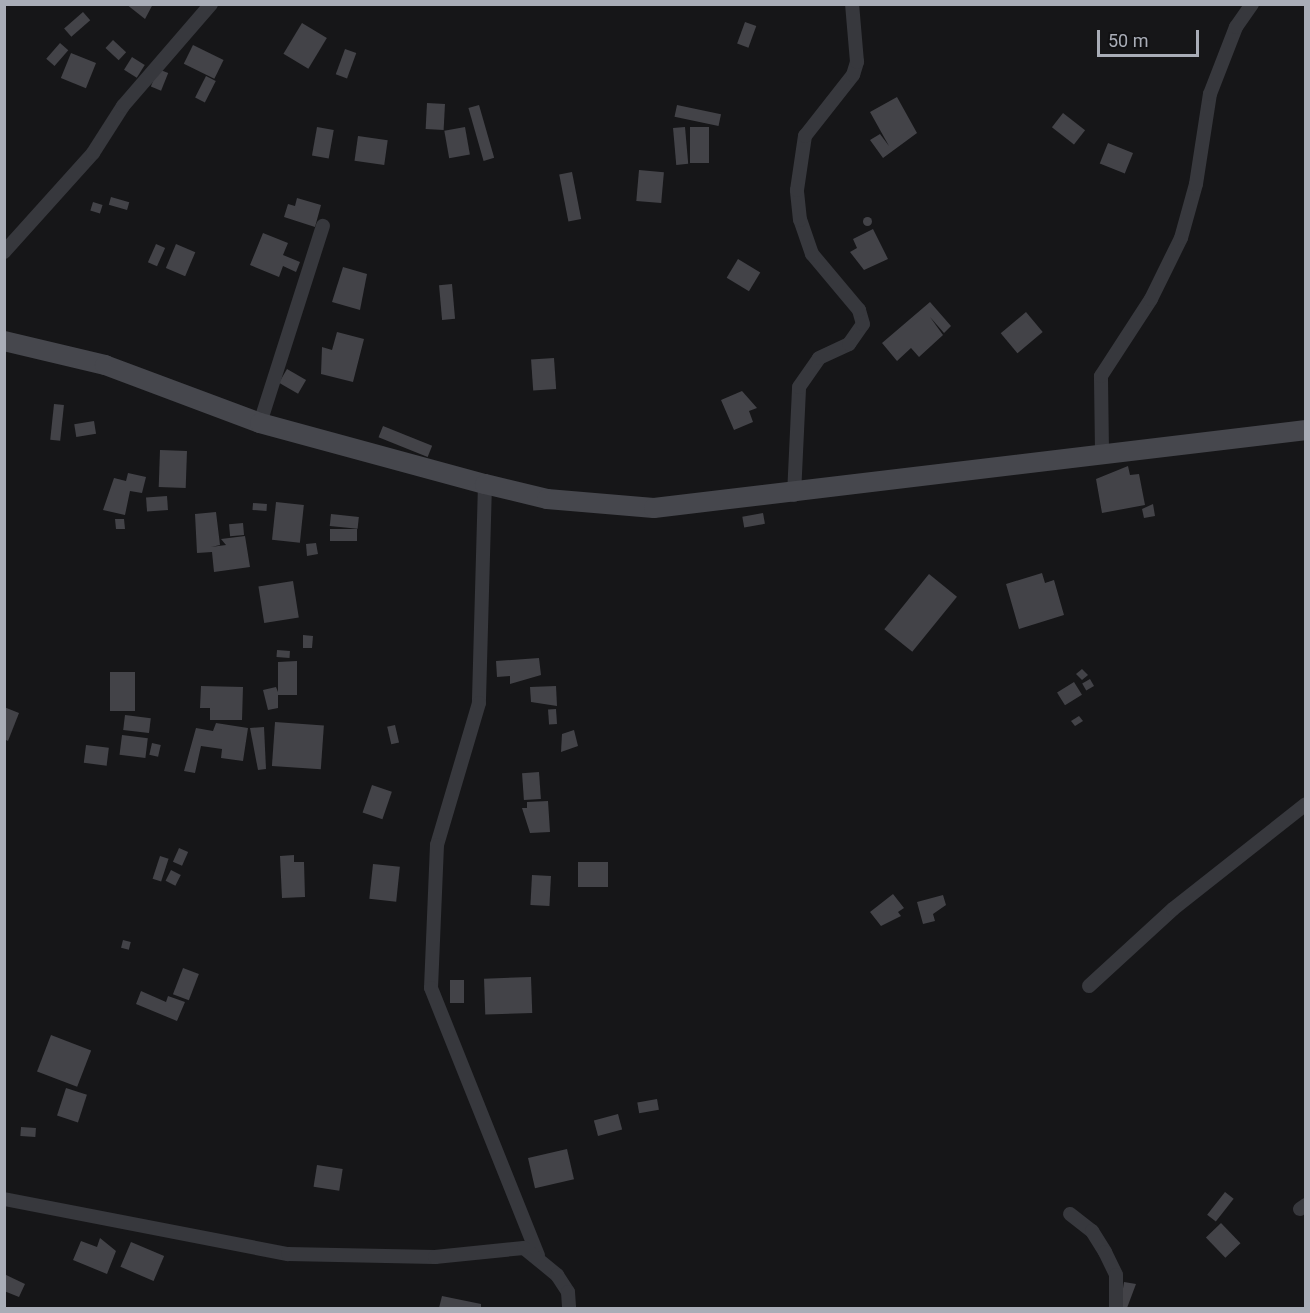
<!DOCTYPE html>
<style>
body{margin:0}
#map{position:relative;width:1310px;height:1313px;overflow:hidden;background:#161618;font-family:Roboto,sans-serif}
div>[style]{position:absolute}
.building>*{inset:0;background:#434348;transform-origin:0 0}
.round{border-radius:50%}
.street>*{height:14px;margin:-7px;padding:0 7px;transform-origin:7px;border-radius:7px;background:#37383d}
.secondary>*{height:20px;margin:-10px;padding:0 10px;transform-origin:10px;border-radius:10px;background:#46474d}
span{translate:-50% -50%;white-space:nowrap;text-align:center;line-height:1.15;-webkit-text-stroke:5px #111113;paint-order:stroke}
.frame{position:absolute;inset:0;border:6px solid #a9adb7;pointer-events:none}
.scale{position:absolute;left:1097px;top:30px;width:102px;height:27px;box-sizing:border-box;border:3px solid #a9adb7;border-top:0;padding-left:8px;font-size:18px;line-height:21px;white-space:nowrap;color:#a9adb7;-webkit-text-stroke:4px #111113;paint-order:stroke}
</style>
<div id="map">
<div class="building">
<div style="clip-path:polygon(126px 4px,153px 4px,145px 19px)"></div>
<div style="left:83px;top:12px;width:11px;height:25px;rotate:49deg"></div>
<div style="left:745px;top:22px;width:12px;height:23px;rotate:20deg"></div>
<div style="left:302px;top:23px;width:29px;height:36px;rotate:31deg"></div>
<div style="left:113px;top:40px;width:18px;height:11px;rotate:43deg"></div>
<div style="left:60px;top:43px;width:11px;height:21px;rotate:41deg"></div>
<div style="left:193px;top:45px;width:34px;height:21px;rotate:26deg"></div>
<div style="left:345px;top:49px;width:12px;height:27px;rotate:20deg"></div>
<div style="left:71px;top:53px;width:27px;height:27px;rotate:22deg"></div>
<div style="left:132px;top:57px;width:15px;height:15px;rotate:32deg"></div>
<div style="left:158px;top:69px;width:11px;height:19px;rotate:22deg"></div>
<div style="left:206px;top:76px;width:11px;height:24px;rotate:27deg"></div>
<div style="clip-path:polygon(897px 97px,917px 133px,883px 158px,870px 140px,880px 134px,889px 146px,870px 112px)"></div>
<div style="left:427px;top:103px;width:18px;height:26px;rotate:3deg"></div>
<div style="left:479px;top:105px;width:55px;height:11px;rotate:74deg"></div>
<div style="left:677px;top:105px;width:45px;height:12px;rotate:12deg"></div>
<div style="left:1063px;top:113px;width:28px;height:18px;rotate:38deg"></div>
<div style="left:317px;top:127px;width:17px;height:29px;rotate:10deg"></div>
<div style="left:465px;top:127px;width:28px;height:21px;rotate:80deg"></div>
<div style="left:685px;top:127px;width:37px;height:12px;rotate:85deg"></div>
<div style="left:690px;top:127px;width:19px;height:36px"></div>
<div style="left:358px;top:136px;width:30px;height:25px;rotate:8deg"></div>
<div style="left:1108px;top:143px;width:27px;height:22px;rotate:22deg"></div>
<div style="left:639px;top:170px;width:25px;height:31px;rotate:5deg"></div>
<div style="left:572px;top:172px;width:48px;height:13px;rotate:79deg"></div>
<div style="left:111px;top:197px;width:19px;height:8px;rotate:16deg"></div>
<div style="clip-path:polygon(297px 198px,321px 205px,315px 227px,284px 217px,288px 204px,295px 206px)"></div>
<div style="left:93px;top:202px;width:10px;height:9px;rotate:17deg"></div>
<div class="round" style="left:862.5px;top:216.5px;width:9px;height:9px"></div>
<div style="clip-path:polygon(873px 229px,888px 259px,864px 270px,850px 252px,857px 248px,853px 239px)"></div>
<div style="clip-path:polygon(263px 233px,288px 243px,283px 255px,300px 262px,296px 272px,283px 266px,279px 277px,250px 265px)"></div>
<div style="left:156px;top:244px;width:10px;height:20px;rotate:24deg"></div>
<div style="left:176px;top:244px;width:21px;height:26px;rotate:23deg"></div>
<div style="left:738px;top:259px;width:26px;height:22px;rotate:31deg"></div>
<div style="clip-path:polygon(343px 267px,367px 274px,360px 310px,332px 302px)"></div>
<div style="left:452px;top:284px;width:35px;height:13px;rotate:85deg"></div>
<div style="clip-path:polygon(930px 302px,951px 326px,944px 333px,930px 317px,943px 335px,919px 357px,911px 348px,897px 361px,882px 343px)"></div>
<div style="left:1026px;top:312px;width:26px;height:33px;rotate:50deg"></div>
<div style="clip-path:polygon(337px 332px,364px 339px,353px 382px,321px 374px,322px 347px,332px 350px)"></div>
<div style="left:554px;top:358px;width:31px;height:23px;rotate:86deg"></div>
<div style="left:287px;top:369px;width:22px;height:16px;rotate:30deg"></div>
<div style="clip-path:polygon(742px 391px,757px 408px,749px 411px,753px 422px,734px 430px,721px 400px)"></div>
<div style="left:54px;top:404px;width:10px;height:36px;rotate:6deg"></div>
<div style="left:94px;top:421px;width:13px;height:20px;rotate:81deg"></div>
<div style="left:383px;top:426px;width:53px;height:12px;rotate:22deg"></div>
<div style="left:160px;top:450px;width:27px;height:37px;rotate:2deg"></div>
<div style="clip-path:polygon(1128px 466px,1130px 475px,1139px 474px,1145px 505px,1102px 513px,1096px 479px)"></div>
<div style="clip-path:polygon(128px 473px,146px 477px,142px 493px,130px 491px,125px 515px,103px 510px,114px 478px,126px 481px)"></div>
<div style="left:167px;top:496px;width:14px;height:21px;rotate:86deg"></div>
<div style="left:276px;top:502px;width:28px;height:38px;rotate:6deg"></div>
<div style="left:253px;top:503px;width:14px;height:7px;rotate:4deg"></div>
<div style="clip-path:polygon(1153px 504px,1155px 516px,1144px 518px,1142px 509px)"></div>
<div style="clip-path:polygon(216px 512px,220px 545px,211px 547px,226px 545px,221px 539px,245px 536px,250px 567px,214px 572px,212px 552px,197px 553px,195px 514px)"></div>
<div style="left:763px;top:513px;width:11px;height:21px;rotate:80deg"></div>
<div style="left:331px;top:514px;width:28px;height:12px;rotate:6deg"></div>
<div style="clip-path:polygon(115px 519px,124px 519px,125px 529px,116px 529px)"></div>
<div style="left:243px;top:523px;width:12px;height:14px;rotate:85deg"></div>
<div style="left:330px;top:529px;width:27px;height:12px"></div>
<div style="clip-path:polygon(316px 543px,318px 554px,307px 556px,306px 544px)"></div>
<div style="clip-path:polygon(1042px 573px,1045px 583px,1054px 580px,1064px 615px,1019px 629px,1006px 584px)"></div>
<div style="left:929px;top:574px;width:36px;height:71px;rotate:39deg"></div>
<div style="left:293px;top:581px;width:37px;height:35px;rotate:81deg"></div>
<div style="clip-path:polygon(303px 635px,313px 636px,312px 648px,303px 648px)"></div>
<div style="left:277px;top:650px;width:13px;height:7px;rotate:4deg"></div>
<div style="clip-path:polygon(539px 658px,541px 675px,510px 684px,510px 676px,497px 677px,496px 661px)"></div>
<div style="clip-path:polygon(297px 661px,297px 695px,278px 695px,278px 708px,268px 710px,263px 690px,276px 687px,278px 692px,278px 662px)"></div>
<div style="clip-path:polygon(1082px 669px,1088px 675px,1082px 680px,1076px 674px)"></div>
<div style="left:110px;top:672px;width:25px;height:39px"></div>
<div style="left:1090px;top:679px;width:8px;height:9px;rotate:60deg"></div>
<div style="left:1074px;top:682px;width:15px;height:20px;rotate:58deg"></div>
<div style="clip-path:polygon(201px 686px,243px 687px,242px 720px,210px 720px,210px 708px,200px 708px)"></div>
<div style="clip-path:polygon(556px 686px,557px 706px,531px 702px,530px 687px)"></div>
<div style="clip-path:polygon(4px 707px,19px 713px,8px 741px,4px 739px)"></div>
<div style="left:556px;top:709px;width:15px;height:8px;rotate:86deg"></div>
<div style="left:125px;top:715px;width:26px;height:15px;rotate:7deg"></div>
<div style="clip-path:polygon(1079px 716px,1083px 721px,1075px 726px,1071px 721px)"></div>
<div style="left:275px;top:722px;width:49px;height:44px;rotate:4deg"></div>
<div style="clip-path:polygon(216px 723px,248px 728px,243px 761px,221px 758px,222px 749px,201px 746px,195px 773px,184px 771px,196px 728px,213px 731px)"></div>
<div style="left:395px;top:725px;width:18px;height:8px;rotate:77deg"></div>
<div style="clip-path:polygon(264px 727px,266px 769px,258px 770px,250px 728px)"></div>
<div style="clip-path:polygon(574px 730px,578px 746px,561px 752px,562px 734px)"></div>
<div style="left:122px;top:735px;width:26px;height:20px;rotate:7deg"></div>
<div style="left:152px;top:743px;width:9px;height:12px;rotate:13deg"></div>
<div style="left:86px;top:745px;width:23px;height:18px;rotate:7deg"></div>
<div style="left:539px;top:772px;width:27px;height:17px;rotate:86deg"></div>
<div style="left:372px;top:785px;width:21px;height:29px;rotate:19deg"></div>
<div style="clip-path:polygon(548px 801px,550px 832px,530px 833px,522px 808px,527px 808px,527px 802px)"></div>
<div style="left:179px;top:848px;width:10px;height:15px;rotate:24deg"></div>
<div style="clip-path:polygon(294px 855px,294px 862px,304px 862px,305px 897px,282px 898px,280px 856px)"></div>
<div style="left:160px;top:856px;width:9px;height:24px;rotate:18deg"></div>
<div style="left:578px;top:862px;width:30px;height:25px"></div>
<div style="left:373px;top:864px;width:27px;height:35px;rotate:6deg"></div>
<div style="left:171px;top:870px;width:11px;height:12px;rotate:27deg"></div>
<div style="left:532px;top:875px;width:19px;height:30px;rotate:3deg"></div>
<div style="clip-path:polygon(893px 894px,904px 908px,898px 912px,901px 916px,881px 926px,870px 912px)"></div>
<div style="clip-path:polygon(943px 895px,946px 905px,933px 914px,935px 921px,923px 924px,917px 902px)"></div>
<div style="left:123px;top:940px;width:8px;height:8px;rotate:14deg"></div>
<div style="left:183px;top:968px;width:17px;height:28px;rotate:21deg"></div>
<div style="left:531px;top:977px;width:36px;height:47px;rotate:88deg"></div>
<div style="left:450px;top:980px;width:14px;height:23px"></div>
<div style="clip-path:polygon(141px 991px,166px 1002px,168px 996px,185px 1002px,177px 1021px,136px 1004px)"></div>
<div style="left:51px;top:1035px;width:43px;height:39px;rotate:21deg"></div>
<div style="left:66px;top:1088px;width:22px;height:29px;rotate:18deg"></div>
<div style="left:657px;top:1099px;width:11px;height:20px;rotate:80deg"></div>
<div style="left:618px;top:1114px;width:16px;height:25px;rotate:75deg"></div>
<div style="left:21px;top:1127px;width:15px;height:9px;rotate:4deg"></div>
<div style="left:567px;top:1149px;width:31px;height:40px;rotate:77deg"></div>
<div style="left:317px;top:1165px;width:26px;height:22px;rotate:9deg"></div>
<div style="left:1225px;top:1192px;width:11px;height:29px;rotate:38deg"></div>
<div style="left:1221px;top:1223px;width:28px;height:21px;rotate:46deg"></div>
<div style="clip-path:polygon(100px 1238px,116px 1251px,107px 1274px,73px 1260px,81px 1241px,97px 1247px)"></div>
<div style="left:131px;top:1242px;width:36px;height:27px;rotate:23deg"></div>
<div style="clip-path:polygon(4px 1274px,25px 1284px,19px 1297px,4px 1291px)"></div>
<div style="clip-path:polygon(1124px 1282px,1136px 1284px,1127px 1308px,1120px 1308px)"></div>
<div style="clip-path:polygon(442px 1296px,481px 1304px,481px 1308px,439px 1308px)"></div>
</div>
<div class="street">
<div style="left:4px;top:252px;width:133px;rotate:-48deg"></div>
<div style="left:93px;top:153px;width:56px;rotate:-57.4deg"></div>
<div style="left:123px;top:106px;width:135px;rotate:-49.2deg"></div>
<div style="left:260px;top:423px;width:207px;rotate:-72.3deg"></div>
<div style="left:1102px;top:451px;width:75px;rotate:-90.8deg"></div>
<div style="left:1101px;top:376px;width:92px;rotate:-57deg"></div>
<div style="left:1151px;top:299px;width:68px;rotate:-63.8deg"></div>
<div style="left:1181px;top:238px;width:56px;rotate:-74.5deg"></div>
<div style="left:1196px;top:184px;width:91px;rotate:-81.2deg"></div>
<div style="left:1210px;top:94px;width:72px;rotate:-68.8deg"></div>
<div style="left:1236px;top:27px;width:28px;rotate:-55deg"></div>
<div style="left:485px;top:484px;width:219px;rotate:91.6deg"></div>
<div style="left:479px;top:703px;width:148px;rotate:106.5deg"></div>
<div style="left:437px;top:845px;width:143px;rotate:92.4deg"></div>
<div style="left:431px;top:988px;width:288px;rotate:68.2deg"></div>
<div style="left:794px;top:495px;width:108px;rotate:-87.3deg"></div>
<div style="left:799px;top:387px;width:35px;rotate:-55deg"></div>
<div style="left:819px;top:358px;width:33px;rotate:-25deg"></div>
<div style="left:849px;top:344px;width:24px;rotate:-55deg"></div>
<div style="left:863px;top:324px;width:15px;rotate:-106deg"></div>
<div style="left:859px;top:310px;width:73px;rotate:-130deg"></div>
<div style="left:812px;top:254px;width:36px;rotate:-109deg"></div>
<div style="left:800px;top:220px;width:30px;rotate:-96deg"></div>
<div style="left:797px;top:190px;width:55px;rotate:-81.6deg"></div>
<div style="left:805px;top:136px;width:78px;rotate:-51.8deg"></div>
<div style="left:853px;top:75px;width:14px;rotate:-73deg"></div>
<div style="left:857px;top:62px;width:58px;rotate:-94.9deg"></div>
<div style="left:1089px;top:986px;width:114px;rotate:-42.5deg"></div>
<div style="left:1173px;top:909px;width:169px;rotate:-38.3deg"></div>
<div style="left:4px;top:1199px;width:289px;rotate:11deg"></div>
<div style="left:288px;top:1254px;width:147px;rotate:1.2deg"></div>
<div style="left:435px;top:1257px;width:89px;rotate:-5.8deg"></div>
<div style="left:524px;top:1248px;width:43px;rotate:39.3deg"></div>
<div style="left:557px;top:1275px;width:20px;rotate:57deg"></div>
<div style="left:568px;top:1292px;width:16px;rotate:86deg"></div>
<div style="left:1300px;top:1209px;width:7px;rotate:-34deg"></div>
<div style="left:1070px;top:1214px;width:28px;rotate:38deg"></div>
<div style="left:1092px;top:1231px;width:25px;rotate:58deg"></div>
<div style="left:1105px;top:1252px;width:25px;rotate:64deg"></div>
<div style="left:1116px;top:1275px;width:33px;rotate:90deg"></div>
</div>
<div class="secondary">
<div style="left:4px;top:341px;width:104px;rotate:13.4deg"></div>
<div style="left:105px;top:365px;width:165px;rotate:20.5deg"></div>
<div style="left:260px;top:423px;width:233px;rotate:15.2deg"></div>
<div style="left:485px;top:484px;width:64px;rotate:13.6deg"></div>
<div style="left:547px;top:499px;width:107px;rotate:4.8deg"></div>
<div style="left:654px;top:508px;width:657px;rotate:-6.82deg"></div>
</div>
<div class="frame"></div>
<div class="scale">50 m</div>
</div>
